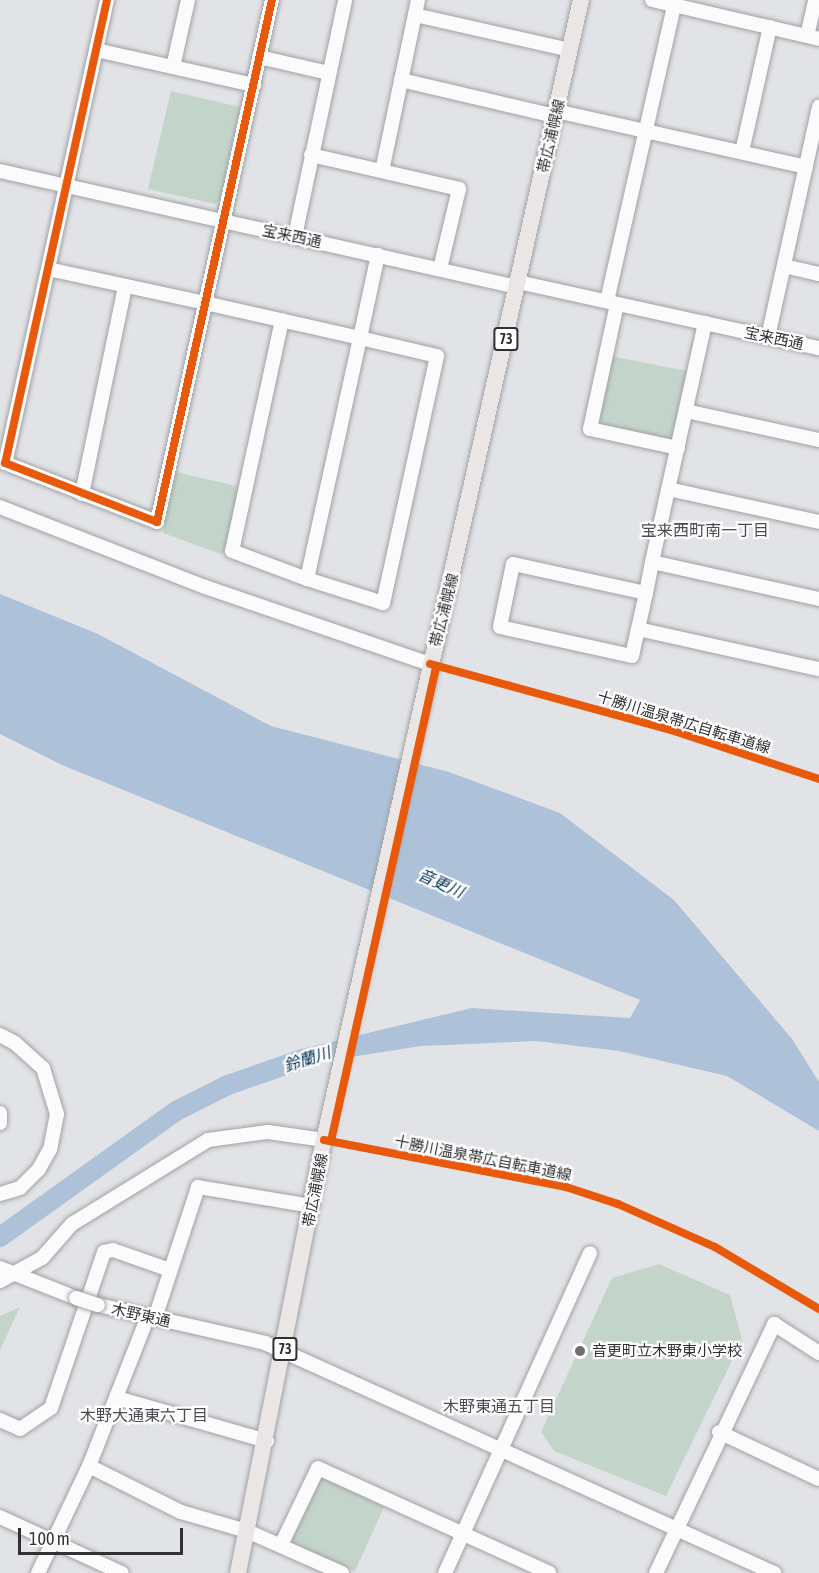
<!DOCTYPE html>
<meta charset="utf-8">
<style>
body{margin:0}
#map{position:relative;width:819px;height:1573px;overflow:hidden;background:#e2e3e7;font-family:"Asap Condensed","Noto Sans JP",sans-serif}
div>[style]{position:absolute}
.green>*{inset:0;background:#c3d5cb}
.water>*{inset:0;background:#adc2d9}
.river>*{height:20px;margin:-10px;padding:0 10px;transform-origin:10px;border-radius:10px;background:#adc2d9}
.roads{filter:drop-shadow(0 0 2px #a1a1a4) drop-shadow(0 0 2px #a1a1a4)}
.minor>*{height:14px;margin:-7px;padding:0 7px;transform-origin:7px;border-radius:7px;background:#fbfbfb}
.major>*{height:16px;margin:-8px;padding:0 8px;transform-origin:8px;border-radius:8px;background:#ebe6e6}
.bridges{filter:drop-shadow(0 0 2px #a1a1a4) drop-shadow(0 0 2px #a1a1a4)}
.minor-bridge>*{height:14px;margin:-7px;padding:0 7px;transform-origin:7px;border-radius:7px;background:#fbfbfb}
.cycleway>*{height:8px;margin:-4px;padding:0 4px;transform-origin:4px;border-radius:4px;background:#e8590c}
.dots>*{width:16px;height:16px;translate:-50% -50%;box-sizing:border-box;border:3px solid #fff;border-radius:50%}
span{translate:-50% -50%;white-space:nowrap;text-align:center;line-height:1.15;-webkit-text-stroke:4.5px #fff;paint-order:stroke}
.shield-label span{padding:2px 4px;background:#fff;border:2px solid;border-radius:4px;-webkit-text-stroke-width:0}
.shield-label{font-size:14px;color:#313133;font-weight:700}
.street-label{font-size:15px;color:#313133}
.poi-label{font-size:15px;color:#313133}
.left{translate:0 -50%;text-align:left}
.neighbourhood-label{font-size:16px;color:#4b4c51}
.water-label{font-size:16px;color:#003057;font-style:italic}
.scale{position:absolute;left:18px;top:1528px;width:165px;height:27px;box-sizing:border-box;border:3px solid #313133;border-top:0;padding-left:8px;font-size:18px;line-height:21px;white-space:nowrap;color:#313133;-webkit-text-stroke:4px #fff;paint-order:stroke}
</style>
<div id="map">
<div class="green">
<div style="clip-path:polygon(171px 91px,240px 107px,220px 201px,215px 204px,148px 189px)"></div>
<div style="clip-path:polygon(611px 356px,687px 371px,672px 436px,667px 440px,604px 425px,598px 416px)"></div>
<div style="clip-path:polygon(176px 472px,240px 487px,223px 555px,163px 533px)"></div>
<div style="clip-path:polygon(659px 1264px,730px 1295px,742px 1340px,666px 1496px,554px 1451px,541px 1432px,612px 1278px)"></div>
<div style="clip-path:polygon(20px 1307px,0 1350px,0 1316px)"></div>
<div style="clip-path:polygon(324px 1478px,384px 1507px,355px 1571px,294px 1545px,293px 1537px,317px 1482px)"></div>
</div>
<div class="water">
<div style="clip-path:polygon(0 594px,98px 634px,271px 726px,449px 772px,560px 813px,674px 900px,792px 1039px,819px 1082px,819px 1131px,727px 1076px,619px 1051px,536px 1041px,421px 1046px,313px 1063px,278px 1073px,270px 1067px,297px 1050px,472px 1008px,630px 1018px,640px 1000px,62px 765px,0 734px)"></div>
</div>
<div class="river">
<div style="left:0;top:1237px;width:216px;rotate:-35.6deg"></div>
<div style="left:176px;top:1111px;width:58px;rotate:-26.6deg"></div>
<div style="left:228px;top:1085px;width:73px;rotate:-19.2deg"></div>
</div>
<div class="roads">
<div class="minor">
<div style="left:107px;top:0;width:474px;rotate:102.4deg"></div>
<div style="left:5px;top:463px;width:163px;rotate:21.2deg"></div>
<div style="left:157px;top:522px;width:535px;rotate:-77.58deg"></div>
<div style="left:652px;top:0;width:171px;rotate:13.1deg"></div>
<div style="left:415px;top:15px;width:159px;rotate:12.7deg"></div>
<div style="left:807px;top:36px;width:37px;rotate:-77deg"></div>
<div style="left:96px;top:50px;width:162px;rotate:12.5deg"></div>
<div style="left:259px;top:57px;width:72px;rotate:12.9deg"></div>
<div style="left:173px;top:67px;width:69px;rotate:-77.4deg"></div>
<div style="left:401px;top:80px;width:158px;rotate:13.2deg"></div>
<div style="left:556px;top:111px;width:256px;rotate:12.6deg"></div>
<div style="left:742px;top:152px;width:128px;rotate:-77.4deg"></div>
<div style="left:311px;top:155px;width:152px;rotate:12.9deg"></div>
<div style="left:459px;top:189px;width:82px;rotate:103.4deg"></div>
<div style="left:0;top:171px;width:530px;rotate:12.65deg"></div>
<div style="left:382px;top:171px;width:175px;rotate:-78.1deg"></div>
<div style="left:295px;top:236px;width:241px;rotate:-78deg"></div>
<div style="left:784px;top:266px;width:36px;rotate:13deg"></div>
<div style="left:48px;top:269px;width:161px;rotate:12.2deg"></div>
<div style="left:205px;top:303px;width:159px;rotate:12.7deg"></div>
<div style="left:360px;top:338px;width:79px;rotate:13.2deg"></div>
<div style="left:437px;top:356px;width:253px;rotate:102.3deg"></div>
<div style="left:383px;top:603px;width:80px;rotate:-162.5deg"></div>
<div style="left:307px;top:579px;width:247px;rotate:-77.6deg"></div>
<div style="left:360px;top:338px;width:85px;rotate:-77.8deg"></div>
<div style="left:518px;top:282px;width:308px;rotate:12.4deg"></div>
<div style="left:607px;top:301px;width:303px;rotate:-77.2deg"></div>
<div style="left:617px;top:304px;width:128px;rotate:102.2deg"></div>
<div style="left:590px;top:429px;width:90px;rotate:12.2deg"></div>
<div style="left:282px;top:320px;width:236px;rotate:102.2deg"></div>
<div style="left:232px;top:551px;width:80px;rotate:20.5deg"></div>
<div style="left:768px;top:337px;width:236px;rotate:-77.5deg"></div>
<div style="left:686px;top:411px;width:136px;rotate:12.3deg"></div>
<div style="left:668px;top:489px;width:155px;rotate:12.3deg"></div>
<div style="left:82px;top:494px;width:212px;rotate:-78.3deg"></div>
<div style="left:0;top:507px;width:220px;rotate:21.3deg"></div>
<div style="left:205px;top:587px;width:238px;rotate:18.9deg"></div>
<div style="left:652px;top:562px;width:171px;rotate:12.5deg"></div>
<div style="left:646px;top:593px;width:136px;rotate:-167.7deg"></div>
<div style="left:513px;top:564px;width:64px;rotate:101.7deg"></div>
<div style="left:500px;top:627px;width:135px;rotate:12.4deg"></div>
<div style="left:632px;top:656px;width:65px;rotate:-77.5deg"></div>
<div style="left:646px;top:593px;width:32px;rotate:-79deg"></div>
<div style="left:652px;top:562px;width:245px;rotate:-77.5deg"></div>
<div style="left:638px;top:629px;width:185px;rotate:12.5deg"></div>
<div style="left:0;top:1035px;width:17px;rotate:28deg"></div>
<div style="left:15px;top:1043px;width:38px;rotate:42deg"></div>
<div style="left:43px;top:1068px;width:48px;rotate:73.1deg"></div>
<div style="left:57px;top:1114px;width:36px;rotate:101deg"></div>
<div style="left:50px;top:1149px;width:23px;rotate:119deg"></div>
<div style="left:39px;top:1169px;width:27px;rotate:135deg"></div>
<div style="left:20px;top:1188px;width:21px;rotate:163deg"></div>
<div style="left:0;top:1113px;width:10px;rotate:90deg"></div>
<div style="left:0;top:1268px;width:82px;rotate:21.5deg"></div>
<div style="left:0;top:1281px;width:48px;rotate:-28.7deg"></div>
<div style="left:42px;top:1258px;width:45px;rotate:-48.6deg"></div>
<div style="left:72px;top:1224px;width:160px;rotate:-31.7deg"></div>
<div style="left:208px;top:1140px;width:61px;rotate:-7.6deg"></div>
<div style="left:268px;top:1132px;width:57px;rotate:8.1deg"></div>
<div style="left:98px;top:1305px;width:171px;rotate:12.8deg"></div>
<div style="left:265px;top:1343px;width:559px;rotate:24.32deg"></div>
<div style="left:155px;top:1318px;width:138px;rotate:-71.8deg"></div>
<div style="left:198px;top:1187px;width:115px;rotate:9.5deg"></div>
<div style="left:117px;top:1398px;width:156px;rotate:16deg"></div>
<div style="left:0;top:1420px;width:22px;rotate:24deg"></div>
<div style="left:20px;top:1429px;width:37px;rotate:-34deg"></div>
<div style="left:51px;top:1408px;width:165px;rotate:-71.2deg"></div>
<div style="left:104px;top:1252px;width:9px;rotate:-13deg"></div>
<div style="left:113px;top:1250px;width:60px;rotate:19.3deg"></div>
<div style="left:719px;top:1432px;width:110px;rotate:25.2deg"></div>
<div style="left:89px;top:1466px;width:103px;rotate:26.6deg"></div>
<div style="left:181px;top:1512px;width:69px;rotate:16.1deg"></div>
<div style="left:247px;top:1531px;width:104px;rotate:23.9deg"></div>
<div style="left:0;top:1517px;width:134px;rotate:24.7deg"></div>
<div style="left:281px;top:1545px;width:85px;rotate:-64.3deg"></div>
<div style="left:318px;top:1468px;width:254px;rotate:24.4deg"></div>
<div style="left:38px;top:1573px;width:119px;rotate:-64.5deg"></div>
<div style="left:89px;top:1466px;width:161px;rotate:-68.5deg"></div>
<div style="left:445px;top:1573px;width:351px;rotate:-65.6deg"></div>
<div style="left:656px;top:1573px;width:276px;rotate:-64.6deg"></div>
<div style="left:774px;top:1324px;width:54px;rotate:32.8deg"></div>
</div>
<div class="major">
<div style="left:238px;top:1573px;width:441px;rotate:-78.8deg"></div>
<div style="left:324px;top:1140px;width:1169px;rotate:-77.3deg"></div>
</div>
</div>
<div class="bridges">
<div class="minor-bridge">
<div style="left:76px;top:1298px;width:23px;rotate:18deg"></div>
</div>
</div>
<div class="cycleway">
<div style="left:107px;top:0;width:474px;rotate:102.4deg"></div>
<div style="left:5px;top:463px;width:163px;rotate:21.2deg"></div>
<div style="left:157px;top:522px;width:535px;rotate:-77.58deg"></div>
<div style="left:430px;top:664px;width:250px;rotate:15.3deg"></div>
<div style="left:671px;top:730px;width:156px;rotate:18.3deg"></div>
<div style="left:324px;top:1140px;width:247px;rotate:11deg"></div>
<div style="left:566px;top:1187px;width:55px;rotate:18.1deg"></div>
<div style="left:618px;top:1204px;width:106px;rotate:23.9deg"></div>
<div style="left:715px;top:1247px;width:121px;rotate:30.8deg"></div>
<div style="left:331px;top:1141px;width:486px;rotate:-77.5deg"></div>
</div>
<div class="dots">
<div style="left:580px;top:1351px;background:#6f6f72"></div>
</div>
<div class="shield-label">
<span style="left:506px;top:339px">73</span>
<span style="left:285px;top:1349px">73</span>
</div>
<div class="street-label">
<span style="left:551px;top:136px;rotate:-77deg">帯広浦幌線</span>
<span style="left:292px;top:236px;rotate:12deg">宝来西通</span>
<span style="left:774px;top:338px;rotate:12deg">宝来西通</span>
<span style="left:444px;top:610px;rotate:-76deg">帯広浦幌線</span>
<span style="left:684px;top:722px;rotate:17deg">十勝川温泉帯広自転車道線</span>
<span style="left:483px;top:1158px;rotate:11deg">十勝川温泉帯広自転車道線</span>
<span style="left:315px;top:1190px;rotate:-79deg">帯広浦幌線</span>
<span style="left:141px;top:1315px;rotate:13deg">木野東通</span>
</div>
<div class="poi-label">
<span class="left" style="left:592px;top:1351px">音更町立木野東小学校</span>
</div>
<div class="neighbourhood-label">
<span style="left:705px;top:530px">宝来西町南一丁目</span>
<span style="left:499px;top:1406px">木野東通五丁目</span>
<span style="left:144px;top:1415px">木野大通東六丁目</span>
</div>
<div class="water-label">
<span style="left:441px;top:883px;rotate:24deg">音更川</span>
<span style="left:307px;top:1059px;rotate:-18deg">鈴蘭川</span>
</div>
<div class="scale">100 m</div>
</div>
